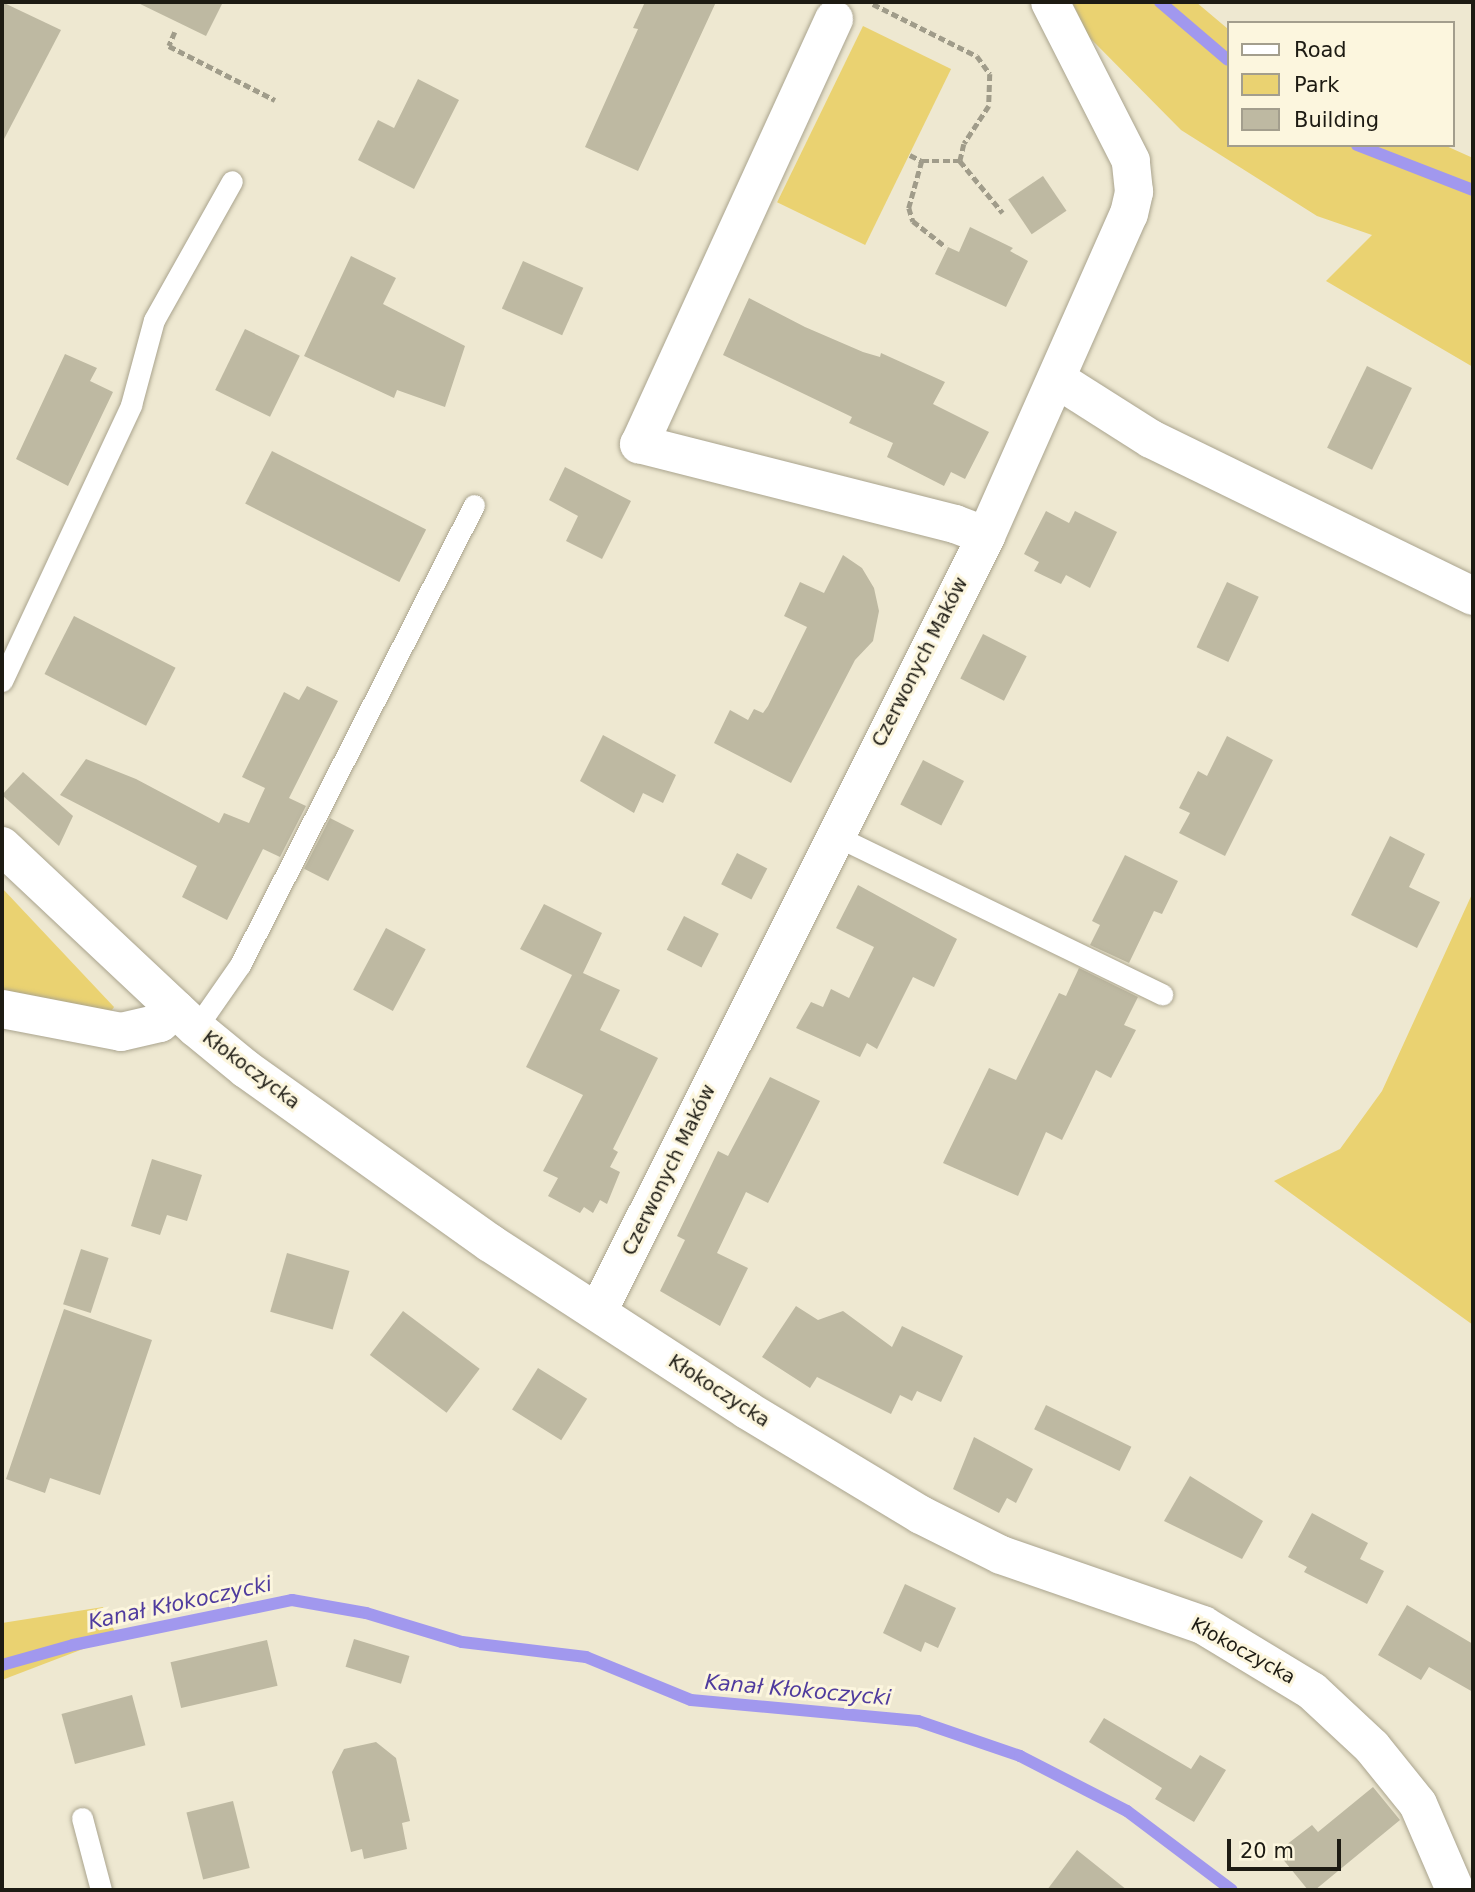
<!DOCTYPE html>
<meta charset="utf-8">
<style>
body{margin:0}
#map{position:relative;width:1475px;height:1892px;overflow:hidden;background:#eee8d1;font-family:"DejaVu Sans",sans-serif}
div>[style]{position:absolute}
.green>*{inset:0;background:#ead271;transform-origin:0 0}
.stream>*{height:12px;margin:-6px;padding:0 6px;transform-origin:6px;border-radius:6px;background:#a198ee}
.building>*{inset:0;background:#beb9a2;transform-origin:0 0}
.path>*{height:4.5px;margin-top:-2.25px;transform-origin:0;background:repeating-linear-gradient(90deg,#a09c8a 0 7px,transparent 0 10.5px)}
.roads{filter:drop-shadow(0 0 2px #aaa48e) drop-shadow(0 0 2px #aaa48e)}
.lane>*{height:21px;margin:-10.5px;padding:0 10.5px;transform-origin:10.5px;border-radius:10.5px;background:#fff}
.street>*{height:38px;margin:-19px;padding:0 19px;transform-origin:19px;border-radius:19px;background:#fff}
span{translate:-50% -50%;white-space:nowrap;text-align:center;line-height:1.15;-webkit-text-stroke:6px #fcf6de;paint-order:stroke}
.street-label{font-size:19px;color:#1d1b13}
.water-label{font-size:21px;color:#4f3b9e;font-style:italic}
.frame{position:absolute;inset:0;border:4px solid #1d1b13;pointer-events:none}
.legend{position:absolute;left:1227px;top:21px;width:228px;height:126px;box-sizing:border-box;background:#fcf6de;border:2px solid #a39e8d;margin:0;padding:9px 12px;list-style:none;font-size:21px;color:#1d1b13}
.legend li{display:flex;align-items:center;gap:14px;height:35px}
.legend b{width:35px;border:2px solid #a39e8d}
.scale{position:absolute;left:1227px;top:1839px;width:114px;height:32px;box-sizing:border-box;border:4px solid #1d1b13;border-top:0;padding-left:9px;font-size:21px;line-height:24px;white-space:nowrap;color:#1d1b13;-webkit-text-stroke:5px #fcf6de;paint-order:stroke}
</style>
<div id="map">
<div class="green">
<div style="clip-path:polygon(1072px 2px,1196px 2px,1228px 29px,1228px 145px,1444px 145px,1473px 158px,1473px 367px,1326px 281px,1372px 235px,1317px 216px,1181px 130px,1089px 37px)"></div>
<div style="left:863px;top:26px;width:98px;height:196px;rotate:26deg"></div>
<div style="clip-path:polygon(2px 888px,114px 1007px,109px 1014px,2px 990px)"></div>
<div style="clip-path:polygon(1473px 892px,1473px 1325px,1274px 1181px,1340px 1149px,1382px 1091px)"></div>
<div style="clip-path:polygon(103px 1607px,117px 1636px,2px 1680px,2px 1623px)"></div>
</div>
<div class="stream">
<div style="left:1160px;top:2px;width:89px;rotate:40.5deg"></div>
<div style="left:1357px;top:145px;width:124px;rotate:21.2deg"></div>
<div style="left:2px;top:1665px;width:74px;rotate:-15.7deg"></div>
<div style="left:73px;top:1645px;width:224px;rotate:-11.6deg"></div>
<div style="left:292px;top:1600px;width:75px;rotate:10deg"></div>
<div style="left:366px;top:1613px;width:100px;rotate:16.8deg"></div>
<div style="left:462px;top:1642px;width:125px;rotate:6.9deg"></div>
<div style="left:586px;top:1657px;width:113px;rotate:22.3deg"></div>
<div style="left:691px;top:1700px;width:228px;rotate:5.3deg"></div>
<div style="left:918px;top:1721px;width:108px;rotate:18.9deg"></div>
<div style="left:1020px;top:1756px;width:120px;rotate:27.2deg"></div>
<div style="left:1127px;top:1811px;width:131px;rotate:37deg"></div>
</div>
<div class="building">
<div style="clip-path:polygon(2px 2px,61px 30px,2px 143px)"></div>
<div style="clip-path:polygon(136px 2px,223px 2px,206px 36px)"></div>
<div style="clip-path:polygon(645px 2px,716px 2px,638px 171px,585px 147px,638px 29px,633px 28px)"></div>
<div style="clip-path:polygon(418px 79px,459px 100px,414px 189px,358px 160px,378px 120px,394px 128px)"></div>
<div style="left:1043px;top:176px;width:42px;height:42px;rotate:56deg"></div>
<div style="clip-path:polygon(970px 227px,1013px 248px,1010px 251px,1028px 261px,1006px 307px,935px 274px,948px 247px,959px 252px)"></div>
<div style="clip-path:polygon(351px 256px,396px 278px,383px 304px,465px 346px,445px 407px,397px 390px,394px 398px,304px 356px)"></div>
<div style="left:523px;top:261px;width:66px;height:52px;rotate:24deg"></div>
<div style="clip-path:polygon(749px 298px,805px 327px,863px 352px,880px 357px,881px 353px,945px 382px,933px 404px,989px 432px,965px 479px,951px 472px,944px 486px,887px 457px,893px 443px,849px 423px,852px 417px,723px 355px)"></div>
<div style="left:245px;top:329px;width:61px;height:68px;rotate:26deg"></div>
<div style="clip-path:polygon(65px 354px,97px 368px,90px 381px,113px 392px,68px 486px,16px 459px)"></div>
<div style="left:1367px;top:366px;width:50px;height:91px;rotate:26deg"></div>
<div style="left:272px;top:451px;width:173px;height:59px;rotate:27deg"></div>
<div style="clip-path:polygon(565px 467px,631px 501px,602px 559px,566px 541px,578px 516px,549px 500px)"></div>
<div style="clip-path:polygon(1046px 511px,1069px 523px,1075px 511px,1117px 532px,1090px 588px,1066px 575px,1061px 584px,1034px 571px,1039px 562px,1024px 554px)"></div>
<div style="clip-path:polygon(843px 555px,862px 568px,874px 588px,879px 611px,873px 641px,855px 660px,791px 783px,714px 743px,730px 710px,748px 720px,754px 709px,763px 713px,768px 706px,807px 627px,784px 616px,800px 582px,824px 593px)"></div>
<div style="left:1227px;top:582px;width:35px;height:72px;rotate:25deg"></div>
<div style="left:74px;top:616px;width:114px;height:65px;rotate:27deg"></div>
<div style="left:983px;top:634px;width:49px;height:50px;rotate:27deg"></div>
<div style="clip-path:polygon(307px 686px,338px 701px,289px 798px,306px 806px,280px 857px,263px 849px,227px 920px,182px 897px,197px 866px,60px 795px,86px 759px,136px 779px,219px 823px,224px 813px,249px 823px,265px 788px,242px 777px,284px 692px,299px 700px)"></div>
<div style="clip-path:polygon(603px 735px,676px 775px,663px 803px,643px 793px,634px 813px,580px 781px)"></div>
<div style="clip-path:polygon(1227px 736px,1273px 760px,1225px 856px,1179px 833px,1190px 813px,1179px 808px,1198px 771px,1207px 776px)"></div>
<div style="left:923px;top:760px;width:46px;height:50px;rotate:27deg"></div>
<div style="clip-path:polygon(23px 772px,73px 816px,59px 846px,2px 795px)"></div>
<div style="left:330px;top:818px;width:27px;height:57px;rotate:27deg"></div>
<div style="clip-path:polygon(1390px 836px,1425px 854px,1409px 887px,1440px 902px,1417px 948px,1351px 915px)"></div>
<div style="left:737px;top:853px;width:34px;height:35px;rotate:27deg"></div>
<div style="clip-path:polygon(1125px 855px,1178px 881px,1162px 914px,1154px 911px,1129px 963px,1090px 945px,1100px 925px,1092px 921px)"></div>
<div style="clip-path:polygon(858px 885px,957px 939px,934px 987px,913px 977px,877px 1049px,867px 1043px,860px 1057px,796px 1028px,811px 1002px,823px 1007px,831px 989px,849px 998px,874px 947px,836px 928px)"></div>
<div style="clip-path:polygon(544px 904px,602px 933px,583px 973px,620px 990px,600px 1030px,658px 1058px,613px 1149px,618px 1152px,610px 1167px,620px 1172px,607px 1204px,600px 1200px,593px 1213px,584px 1207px,580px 1213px,548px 1196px,558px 1178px,543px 1171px,583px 1095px,526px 1067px,572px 975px,520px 949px)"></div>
<div style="left:684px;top:916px;width:39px;height:38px;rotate:27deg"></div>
<div style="left:386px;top:928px;width:45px;height:70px;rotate:28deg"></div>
<div style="clip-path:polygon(1079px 968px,1138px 997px,1124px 1025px,1136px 1030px,1111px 1078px,1096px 1070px,1062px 1140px,1046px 1132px,1018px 1196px,943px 1163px,989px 1068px,1016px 1080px,1059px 993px,1066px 996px)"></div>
<div style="clip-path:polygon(770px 1077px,820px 1101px,768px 1203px,746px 1192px,717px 1253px,748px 1268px,720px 1326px,660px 1291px,685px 1240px,677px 1236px,718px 1151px,728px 1156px)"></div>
<div style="clip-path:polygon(152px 1159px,202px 1175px,187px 1221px,167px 1215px,160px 1235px,131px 1226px)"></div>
<div style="left:81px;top:1249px;width:29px;height:58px;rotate:18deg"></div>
<div style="left:287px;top:1253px;width:65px;height:61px;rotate:16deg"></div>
<div style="clip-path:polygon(796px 1306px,818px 1320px,843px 1311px,892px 1347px,902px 1326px,963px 1356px,941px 1402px,917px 1391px,912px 1401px,900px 1395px,891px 1414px,817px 1377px,810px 1388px,762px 1357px)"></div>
<div style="clip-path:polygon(64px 1309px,152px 1340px,100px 1495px,50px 1478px,45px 1493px,6px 1479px)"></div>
<div style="left:403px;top:1311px;width:96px;height:55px;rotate:37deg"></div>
<div style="left:538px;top:1368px;width:58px;height:49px;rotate:32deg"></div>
<div style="left:1046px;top:1405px;width:95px;height:27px;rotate:26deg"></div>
<div style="clip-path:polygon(974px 1437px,1033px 1469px,1016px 1503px,1007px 1498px,999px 1513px,953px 1489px)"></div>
<div style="clip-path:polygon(1190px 1476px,1263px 1521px,1242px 1559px,1164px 1521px)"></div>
<div style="clip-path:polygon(1312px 1513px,1368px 1543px,1360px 1559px,1384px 1571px,1367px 1604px,1304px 1572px,1307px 1567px,1288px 1557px)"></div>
<div style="clip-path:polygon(905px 1584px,956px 1608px,938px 1648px,925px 1642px,921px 1652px,883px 1633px)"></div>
<div style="clip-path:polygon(1407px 1605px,1473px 1644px,1473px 1692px,1429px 1667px,1421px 1680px,1378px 1655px)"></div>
<div style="left:354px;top:1639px;width:58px;height:29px;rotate:17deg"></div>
<div style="left:267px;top:1640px;width:47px;height:99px;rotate:77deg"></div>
<div style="left:132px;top:1695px;width:52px;height:73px;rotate:75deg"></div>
<div style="clip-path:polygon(1104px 1718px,1191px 1769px,1200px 1755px,1226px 1770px,1194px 1822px,1155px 1799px,1162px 1788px,1089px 1742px)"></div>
<div style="clip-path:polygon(376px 1742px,396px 1758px,410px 1821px,402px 1823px,407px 1849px,364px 1859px,362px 1849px,351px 1852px,332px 1772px,344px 1749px)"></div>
<div style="clip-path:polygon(1373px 1787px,1400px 1820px,1315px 1890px,1308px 1890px,1277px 1852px,1312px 1825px,1318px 1832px)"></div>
<div style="left:233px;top:1801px;width:69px;height:48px;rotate:76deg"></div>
<div style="clip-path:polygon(1077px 1850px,1127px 1890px,1047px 1890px)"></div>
</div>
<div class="path">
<div style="left:873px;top:4px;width:116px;rotate:26.6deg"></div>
<div style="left:977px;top:56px;width:22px;rotate:54deg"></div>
<div style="left:990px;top:74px;width:32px;rotate:92deg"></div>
<div style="left:989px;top:106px;width:45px;rotate:123.3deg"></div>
<div style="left:964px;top:144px;width:17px;rotate:103deg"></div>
<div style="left:960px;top:161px;width:67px;rotate:50.4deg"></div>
<div style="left:175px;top:32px;width:15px;rotate:113deg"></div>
<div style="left:169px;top:46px;width:119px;rotate:27deg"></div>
<div style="left:910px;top:155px;width:13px;rotate:27deg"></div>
<div style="left:922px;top:161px;width:38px"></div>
<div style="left:922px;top:161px;width:49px;rotate:105.5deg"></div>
<div style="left:909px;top:208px;width:14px;rotate:73deg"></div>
<div style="left:913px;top:221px;width:42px;rotate:38.2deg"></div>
</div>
<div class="roads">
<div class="lane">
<div style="left:2px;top:681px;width:305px;rotate:-64.9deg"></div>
<div style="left:131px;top:405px;width:88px;rotate:-74.9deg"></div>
<div style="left:154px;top:320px;width:159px;rotate:-60.7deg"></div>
<div style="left:834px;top:835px;width:365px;rotate:25.9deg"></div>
<div style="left:196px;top:1028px;width:77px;rotate:-55.1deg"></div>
<div style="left:240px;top:965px;width:516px;rotate:-63.04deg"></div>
<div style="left:82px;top:1818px;width:74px;rotate:75.2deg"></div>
</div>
<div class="street">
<div style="left:834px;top:19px;width:468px;rotate:114.6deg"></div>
<div style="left:639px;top:444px;width:326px;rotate:14.2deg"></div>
<div style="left:955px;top:524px;width:33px;rotate:21deg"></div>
<div style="left:1058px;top:380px;width:110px;rotate:32.4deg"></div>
<div style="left:1151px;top:439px;width:358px;rotate:26deg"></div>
<div style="left:2px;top:846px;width:266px;rotate:43.2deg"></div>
<div style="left:196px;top:1028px;width:65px;rotate:39.4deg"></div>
<div style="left:246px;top:1069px;width:300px;rotate:35.5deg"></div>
<div style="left:490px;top:1243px;width:306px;rotate:33deg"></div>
<div style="left:747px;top:1410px;width:203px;rotate:31.1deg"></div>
<div style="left:921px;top:1515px;width:89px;rotate:26.6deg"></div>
<div style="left:1001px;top:1555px;width:214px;rotate:19.1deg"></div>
<div style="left:1203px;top:1625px;width:127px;rotate:31.2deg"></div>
<div style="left:1312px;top:1691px;width:82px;rotate:43deg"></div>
<div style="left:1372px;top:1747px;width:73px;rotate:51.1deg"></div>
<div style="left:1418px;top:1804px;width:94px;rotate:66.7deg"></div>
<div style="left:2px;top:1009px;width:121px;rotate:10.9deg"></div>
<div style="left:121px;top:1032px;width:40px;rotate:-13deg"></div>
<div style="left:160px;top:1023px;width:21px;rotate:-41deg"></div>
<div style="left:598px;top:1312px;width:868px;rotate:-63.43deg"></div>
<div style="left:986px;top:536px;width:352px;rotate:-66.1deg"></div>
<div style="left:1129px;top:214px;width:23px;rotate:-77deg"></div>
<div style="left:1134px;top:192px;width:31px;rotate:-96deg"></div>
<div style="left:1131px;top:161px;width:178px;rotate:-117deg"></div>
</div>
</div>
<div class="street-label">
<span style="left:920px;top:662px;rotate:-63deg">Czerwonych Maków</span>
<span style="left:251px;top:1070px;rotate:37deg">Kłokoczycka</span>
<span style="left:669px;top:1170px;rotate:-64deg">Czerwonych Maków</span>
<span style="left:719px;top:1391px;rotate:33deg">Kłokoczycka</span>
<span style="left:1243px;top:1651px;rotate:29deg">Kłokoczycka</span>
</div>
<div class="water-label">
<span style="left:180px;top:1603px;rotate:-12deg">Kanał Kłokoczycki</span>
<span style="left:798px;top:1690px;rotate:5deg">Kanał Kłokoczycki</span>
</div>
<div class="frame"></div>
<ul class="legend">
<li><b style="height:9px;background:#fff"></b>Road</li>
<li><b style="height:19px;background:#ead271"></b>Park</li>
<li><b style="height:19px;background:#beb9a2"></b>Building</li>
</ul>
<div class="scale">20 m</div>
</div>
